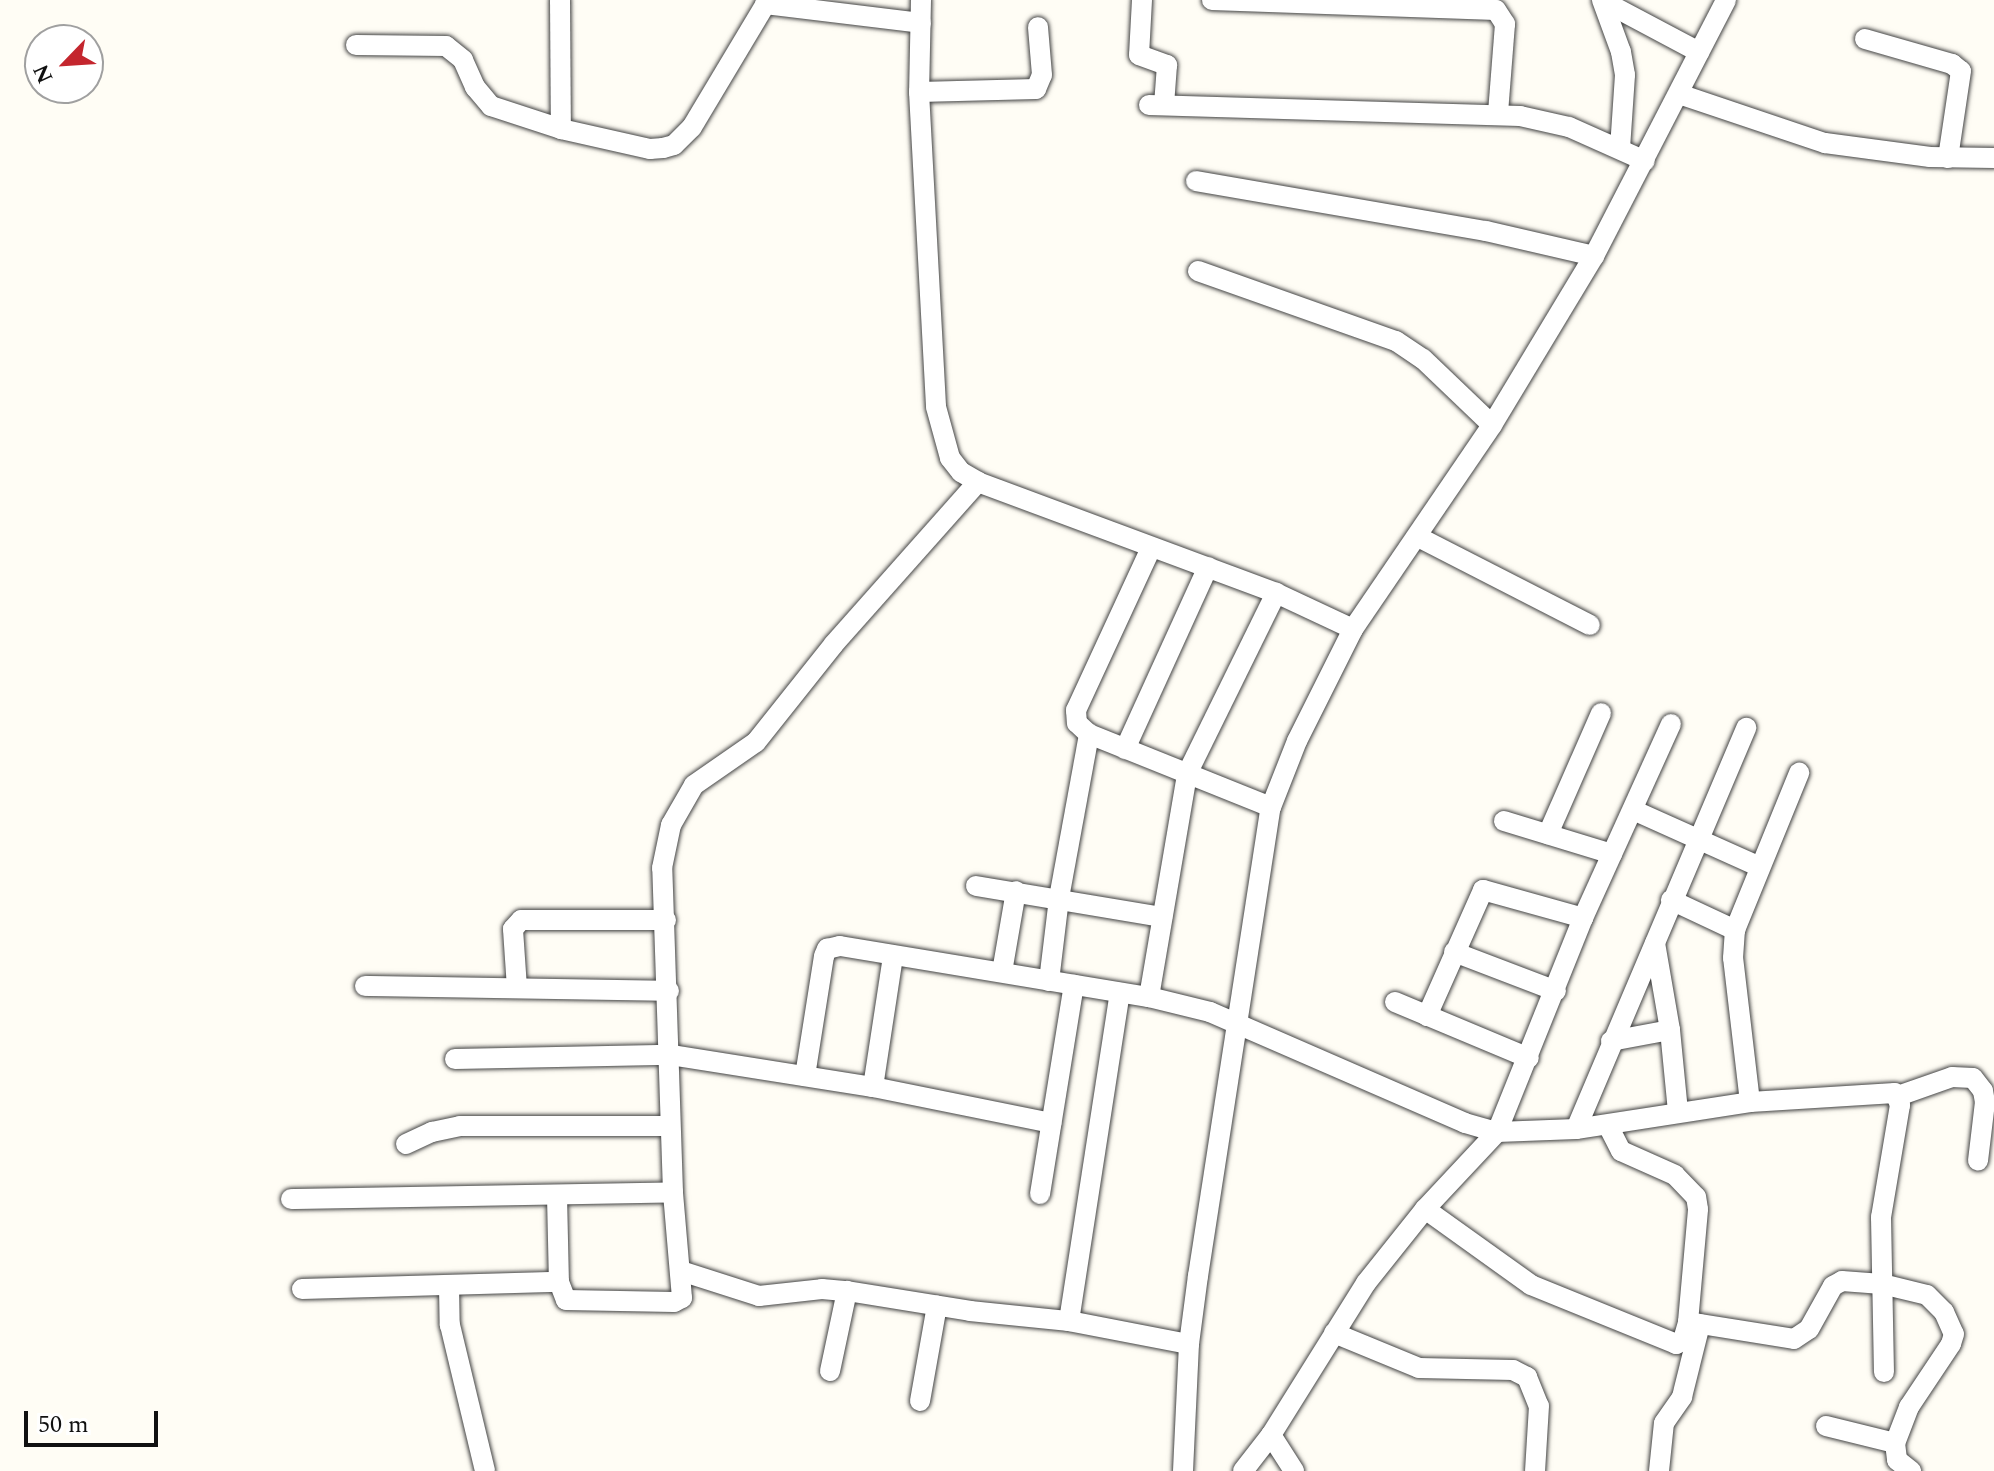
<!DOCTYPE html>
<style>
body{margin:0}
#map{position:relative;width:1994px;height:1471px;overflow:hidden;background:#fffdf5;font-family:Spectral,serif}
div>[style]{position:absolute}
.roads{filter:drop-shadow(0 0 2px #444) drop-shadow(0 0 2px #444)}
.minor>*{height:20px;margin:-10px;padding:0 10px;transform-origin:10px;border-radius:10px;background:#fff}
span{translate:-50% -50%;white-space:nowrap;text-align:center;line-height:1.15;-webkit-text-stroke:8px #fff;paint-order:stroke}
.north{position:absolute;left:24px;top:24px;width:80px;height:80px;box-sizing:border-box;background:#fff;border:2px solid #a0a0a0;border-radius:50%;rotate:245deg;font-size:22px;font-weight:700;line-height:32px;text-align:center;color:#111}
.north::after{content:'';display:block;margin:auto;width:28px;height:36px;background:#c4262e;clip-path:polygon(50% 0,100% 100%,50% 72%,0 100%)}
.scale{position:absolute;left:24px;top:1411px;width:134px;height:36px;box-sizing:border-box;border:4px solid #111;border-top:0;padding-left:10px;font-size:24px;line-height:28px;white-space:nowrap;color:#111;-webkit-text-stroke:6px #fff;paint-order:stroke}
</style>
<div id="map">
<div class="roads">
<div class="minor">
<div style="left:560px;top:0;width:129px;rotate:89.6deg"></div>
<div style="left:921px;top:0;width:92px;rotate:91.2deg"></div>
<div style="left:919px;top:92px;width:315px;rotate:86.9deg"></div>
<div style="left:936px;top:407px;width:53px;rotate:74.6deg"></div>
<div style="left:950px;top:458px;width:18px;rotate:52deg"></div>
<div style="left:961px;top:472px;width:20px;rotate:30deg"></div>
<div style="left:978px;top:482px;width:318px;rotate:20.4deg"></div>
<div style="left:1276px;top:593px;width:85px;rotate:25.1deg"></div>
<div style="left:1142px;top:0;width:55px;rotate:93.1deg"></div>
<div style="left:1139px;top:55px;width:30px;rotate:20deg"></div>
<div style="left:1167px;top:65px;width:40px;rotate:94.3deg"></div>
<div style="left:1212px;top:0;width:284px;rotate:2deg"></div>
<div style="left:1496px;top:10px;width:17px;rotate:57deg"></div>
<div style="left:1505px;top:24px;width:89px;rotate:94.5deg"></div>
<div style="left:1602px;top:0;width:55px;rotate:69.9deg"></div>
<div style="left:1621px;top:52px;width:23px;rotate:80deg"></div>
<div style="left:1625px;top:75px;width:73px;rotate:93.9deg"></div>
<div style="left:1603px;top:1px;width:109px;rotate:28deg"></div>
<div style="left:765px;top:4px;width:157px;rotate:6.9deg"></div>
<div style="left:1865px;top:39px;width:91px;rotate:16deg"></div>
<div style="left:1952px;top:64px;width:11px;rotate:38deg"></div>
<div style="left:1961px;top:71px;width:88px;rotate:98.5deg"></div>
<div style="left:356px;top:45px;width:90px;rotate:0.6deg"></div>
<div style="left:446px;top:46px;width:22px;rotate:39deg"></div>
<div style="left:463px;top:60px;width:30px;rotate:66deg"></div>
<div style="left:475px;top:87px;width:25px;rotate:50deg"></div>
<div style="left:491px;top:106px;width:74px;rotate:18.2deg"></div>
<div style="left:561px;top:129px;width:91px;rotate:12.7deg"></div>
<div style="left:650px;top:149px;width:13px;rotate:-4deg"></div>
<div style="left:663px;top:148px;width:11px;rotate:-15deg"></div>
<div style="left:674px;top:145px;width:25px;rotate:-45deg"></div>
<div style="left:692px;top:127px;width:148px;rotate:-59.1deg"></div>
<div style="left:919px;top:92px;width:117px;rotate:-1.5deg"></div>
<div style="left:1036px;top:89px;width:15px;rotate:-67deg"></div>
<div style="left:1042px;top:75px;width:48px;rotate:-94.8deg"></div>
<div style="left:1679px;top:94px;width:154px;rotate:18.6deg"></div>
<div style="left:1825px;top:143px;width:106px;rotate:7.6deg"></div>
<div style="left:1930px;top:157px;width:64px;rotate:0.9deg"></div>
<div style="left:1149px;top:105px;width:371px;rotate:1.7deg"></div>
<div style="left:1520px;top:116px;width:50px;rotate:12.7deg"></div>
<div style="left:1569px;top:127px;width:83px;rotate:24.1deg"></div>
<div style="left:1196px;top:181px;width:294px;rotate:9.8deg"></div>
<div style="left:1486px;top:231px;width:111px;rotate:13deg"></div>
<div style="left:1198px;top:271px;width:210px;rotate:19.5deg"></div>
<div style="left:1396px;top:341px;width:32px;rotate:34deg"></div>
<div style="left:1423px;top:359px;width:95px;rotate:43.7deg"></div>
<div style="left:1418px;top:537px;width:193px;rotate:27.1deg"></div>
<div style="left:1151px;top:548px;width:179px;rotate:114.8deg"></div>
<div style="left:1076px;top:710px;width:13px;rotate:86deg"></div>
<div style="left:1077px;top:723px;width:16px;rotate:43deg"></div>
<div style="left:1089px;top:734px;width:196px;rotate:21.9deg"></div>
<div style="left:1125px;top:749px;width:200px;rotate:-65.5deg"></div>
<div style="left:1633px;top:810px;width:139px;rotate:24.2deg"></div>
<div style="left:1504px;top:821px;width:113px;rotate:17deg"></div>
<div style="left:1548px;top:834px;width:132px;rotate:-66.3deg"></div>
<div style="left:976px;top:886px;width:189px;rotate:9.5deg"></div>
<div style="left:1671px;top:900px;width:71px;rotate:25.1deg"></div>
<div style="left:1655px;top:943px;width:88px;rotate:80.2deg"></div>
<div style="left:1670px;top:1030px;width:81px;rotate:84.4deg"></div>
<div style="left:1454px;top:952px;width:109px;rotate:20.9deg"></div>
<div style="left:1002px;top:972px;width:82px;rotate:-80.2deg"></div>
<div style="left:1049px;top:981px;width:84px;rotate:-83.1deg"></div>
<div style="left:1059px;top:898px;width:167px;rotate:-79.6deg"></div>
<div style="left:365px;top:986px;width:304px;rotate:0.9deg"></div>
<div style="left:517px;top:988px;width:59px;rotate:-93.9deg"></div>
<div style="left:513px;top:929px;width:12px;rotate:-48deg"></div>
<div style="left:521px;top:920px;width:145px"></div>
<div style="left:1149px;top:997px;width:226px;rotate:-80.3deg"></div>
<div style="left:1187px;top:774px;width:202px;rotate:-63.8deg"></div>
<div style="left:1395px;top:1002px;width:145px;rotate:22.7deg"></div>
<div style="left:1427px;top:1016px;width:138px;rotate:-66deg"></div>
<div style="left:1483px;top:890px;width:104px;rotate:15.6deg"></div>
<div style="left:1611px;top:1041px;width:60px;rotate:-10.6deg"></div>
<div style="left:455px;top:1059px;width:216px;rotate:-1.1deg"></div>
<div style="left:671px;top:1055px;width:205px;rotate:9deg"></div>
<div style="left:873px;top:1087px;width:182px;rotate:11.4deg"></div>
<div style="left:805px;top:1076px;width:121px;rotate:-81deg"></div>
<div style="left:824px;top:956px;width:8px;rotate:-67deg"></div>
<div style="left:827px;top:949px;width:13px;rotate:-13deg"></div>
<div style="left:840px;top:946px;width:313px;rotate:9.4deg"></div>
<div style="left:1149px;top:997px;width:63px;rotate:13.8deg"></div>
<div style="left:1210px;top:1012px;width:278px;rotate:23.5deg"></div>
<div style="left:1465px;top:1123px;width:33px;rotate:16deg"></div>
<div style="left:1497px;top:1132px;width:79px;rotate:-2.2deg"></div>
<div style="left:1576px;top:1129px;width:176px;rotate:-8.8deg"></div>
<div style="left:1750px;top:1102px;width:145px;rotate:-3.6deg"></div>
<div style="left:1895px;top:1093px;width:13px;rotate:67deg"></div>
<div style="left:1900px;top:1105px;width:114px;rotate:99.6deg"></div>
<div style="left:1881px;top:1217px;width:155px;rotate:88.9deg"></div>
<div style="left:873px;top:1087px;width:133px;rotate:-81.3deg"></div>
<div style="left:1898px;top:1096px;width:57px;rotate:-19.4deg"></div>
<div style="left:1952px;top:1077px;width:21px;rotate:3deg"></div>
<div style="left:1973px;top:1078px;width:16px;rotate:52deg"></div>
<div style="left:1983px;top:1091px;width:11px;rotate:80deg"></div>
<div style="left:1985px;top:1102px;width:59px;rotate:96.8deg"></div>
<div style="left:1750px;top:1102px;width:145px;rotate:-96.7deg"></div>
<div style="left:1733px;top:958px;width:28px;rotate:-86deg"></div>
<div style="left:1735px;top:930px;width:170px;rotate:-67.8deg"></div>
<div style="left:1576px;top:1129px;width:436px;rotate:-67deg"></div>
<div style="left:406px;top:1144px;width:29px;rotate:-25deg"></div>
<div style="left:432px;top:1132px;width:29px;rotate:-12deg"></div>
<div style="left:460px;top:1126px;width:210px"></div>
<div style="left:1040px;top:1194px;width:212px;rotate:-80.8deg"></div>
<div style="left:557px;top:1196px;width:86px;rotate:88.7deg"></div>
<div style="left:559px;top:1282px;width:19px;rotate:69deg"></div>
<div style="left:566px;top:1300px;width:108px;rotate:1.1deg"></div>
<div style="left:674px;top:1302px;width:9px;rotate:-27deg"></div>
<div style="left:682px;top:1298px;width:106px;rotate:-94.9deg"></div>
<div style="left:673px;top:1192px;width:324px;rotate:-91.9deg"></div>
<div style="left:662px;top:868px;width:44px;rotate:-78.2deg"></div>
<div style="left:671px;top:825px;width:46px;rotate:-60.1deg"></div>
<div style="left:694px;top:785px;width:75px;rotate:-34.7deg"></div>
<div style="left:756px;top:742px;width:125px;rotate:-51.5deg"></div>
<div style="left:834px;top:644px;width:217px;rotate:-48.4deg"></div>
<div style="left:291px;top:1199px;width:382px;rotate:-1deg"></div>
<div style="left:1425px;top:1209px;width:130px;rotate:35.6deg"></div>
<div style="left:1531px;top:1285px;width:157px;rotate:22.1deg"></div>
<div style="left:1676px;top:1344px;width:8px;rotate:-30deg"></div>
<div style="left:1683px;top:1340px;width:19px;rotate:-74deg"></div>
<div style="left:1688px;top:1322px;width:113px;rotate:-84.9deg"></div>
<div style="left:1698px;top:1209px;width:12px;rotate:-99deg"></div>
<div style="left:1696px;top:1197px;width:30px;rotate:-134deg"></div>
<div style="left:1675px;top:1175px;width:59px;rotate:-156deg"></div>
<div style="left:1621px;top:1151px;width:29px;rotate:-117deg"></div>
<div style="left:681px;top:1271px;width:82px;rotate:17.8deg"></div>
<div style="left:759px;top:1296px;width:63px;rotate:-6.3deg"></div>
<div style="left:822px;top:1289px;width:25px;rotate:5deg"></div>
<div style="left:847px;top:1291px;width:125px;rotate:9.2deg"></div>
<div style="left:970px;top:1311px;width:100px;rotate:5.8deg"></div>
<div style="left:1069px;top:1321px;width:122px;rotate:10.9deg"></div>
<div style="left:449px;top:1286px;width:39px;rotate:89deg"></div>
<div style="left:450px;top:1325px;width:150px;rotate:76.5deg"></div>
<div style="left:302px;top:1289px;width:257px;rotate:-1.6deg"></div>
<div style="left:1069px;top:1321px;width:332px;rotate:-81.2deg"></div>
<div style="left:1688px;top:1322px;width:107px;rotate:9.1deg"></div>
<div style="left:1794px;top:1339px;width:18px;rotate:-34deg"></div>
<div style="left:1809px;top:1329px;width:49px;rotate:-60.8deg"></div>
<div style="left:1833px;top:1286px;width:10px;rotate:-29deg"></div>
<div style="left:1842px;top:1281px;width:40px;rotate:4.3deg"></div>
<div style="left:1882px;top:1284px;width:46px;rotate:13.7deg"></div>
<div style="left:1927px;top:1295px;width:24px;rotate:45deg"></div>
<div style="left:1944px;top:1312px;width:24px;rotate:66deg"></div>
<div style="left:1954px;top:1334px;width:10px;rotate:107deg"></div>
<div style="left:1951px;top:1344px;width:76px;rotate:123.7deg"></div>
<div style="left:1909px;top:1407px;width:39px;rotate:111deg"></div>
<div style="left:1895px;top:1443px;width:17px;rotate:83deg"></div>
<div style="left:1897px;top:1460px;width:18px;rotate:38deg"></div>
<div style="left:1334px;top:1333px;width:92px;rotate:22.4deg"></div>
<div style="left:1419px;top:1368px;width:94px;rotate:1.2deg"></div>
<div style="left:1513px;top:1370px;width:16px;rotate:27deg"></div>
<div style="left:1527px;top:1377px;width:31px;rotate:68deg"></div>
<div style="left:1539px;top:1406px;width:65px;rotate:93.5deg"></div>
<div style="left:830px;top:1371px;width:82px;rotate:-78deg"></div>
<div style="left:920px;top:1401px;width:97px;rotate:-79.9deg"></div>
<div style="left:1826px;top:1426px;width:71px;rotate:13.8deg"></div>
<div style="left:1271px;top:1435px;width:43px;rotate:57.4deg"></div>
<div style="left:1183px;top:1471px;width:127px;rotate:-87.3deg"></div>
<div style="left:1189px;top:1344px;width:69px;rotate:-82.5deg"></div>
<div style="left:1198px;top:1276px;width:475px;rotate:-81.2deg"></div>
<div style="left:1271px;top:807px;width:71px;rotate:-68.5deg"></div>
<div style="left:1297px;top:741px;width:125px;rotate:-63.4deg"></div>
<div style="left:1353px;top:629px;width:247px;rotate:-55.7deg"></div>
<div style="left:1492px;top:425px;width:197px;rotate:-58.9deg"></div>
<div style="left:1594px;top:256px;width:288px;rotate:-62.7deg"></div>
<div style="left:1243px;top:1471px;width:46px;rotate:-52.1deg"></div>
<div style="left:1271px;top:1435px;width:179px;rotate:-58deg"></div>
<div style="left:1366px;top:1283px;width:95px;rotate:-51.4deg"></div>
<div style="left:1425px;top:1209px;width:105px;rotate:-46.9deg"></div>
<div style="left:1497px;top:1132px;width:231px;rotate:-68.1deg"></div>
<div style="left:1583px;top:918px;width:213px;rotate:-65.6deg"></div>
<div style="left:1659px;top:1471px;width:48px;rotate:-84.1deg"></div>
<div style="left:1664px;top:1423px;width:32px;rotate:-55deg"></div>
<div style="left:1682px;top:1397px;width:75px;rotate:-76.1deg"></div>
</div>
</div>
<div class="north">N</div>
<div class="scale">50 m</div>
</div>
